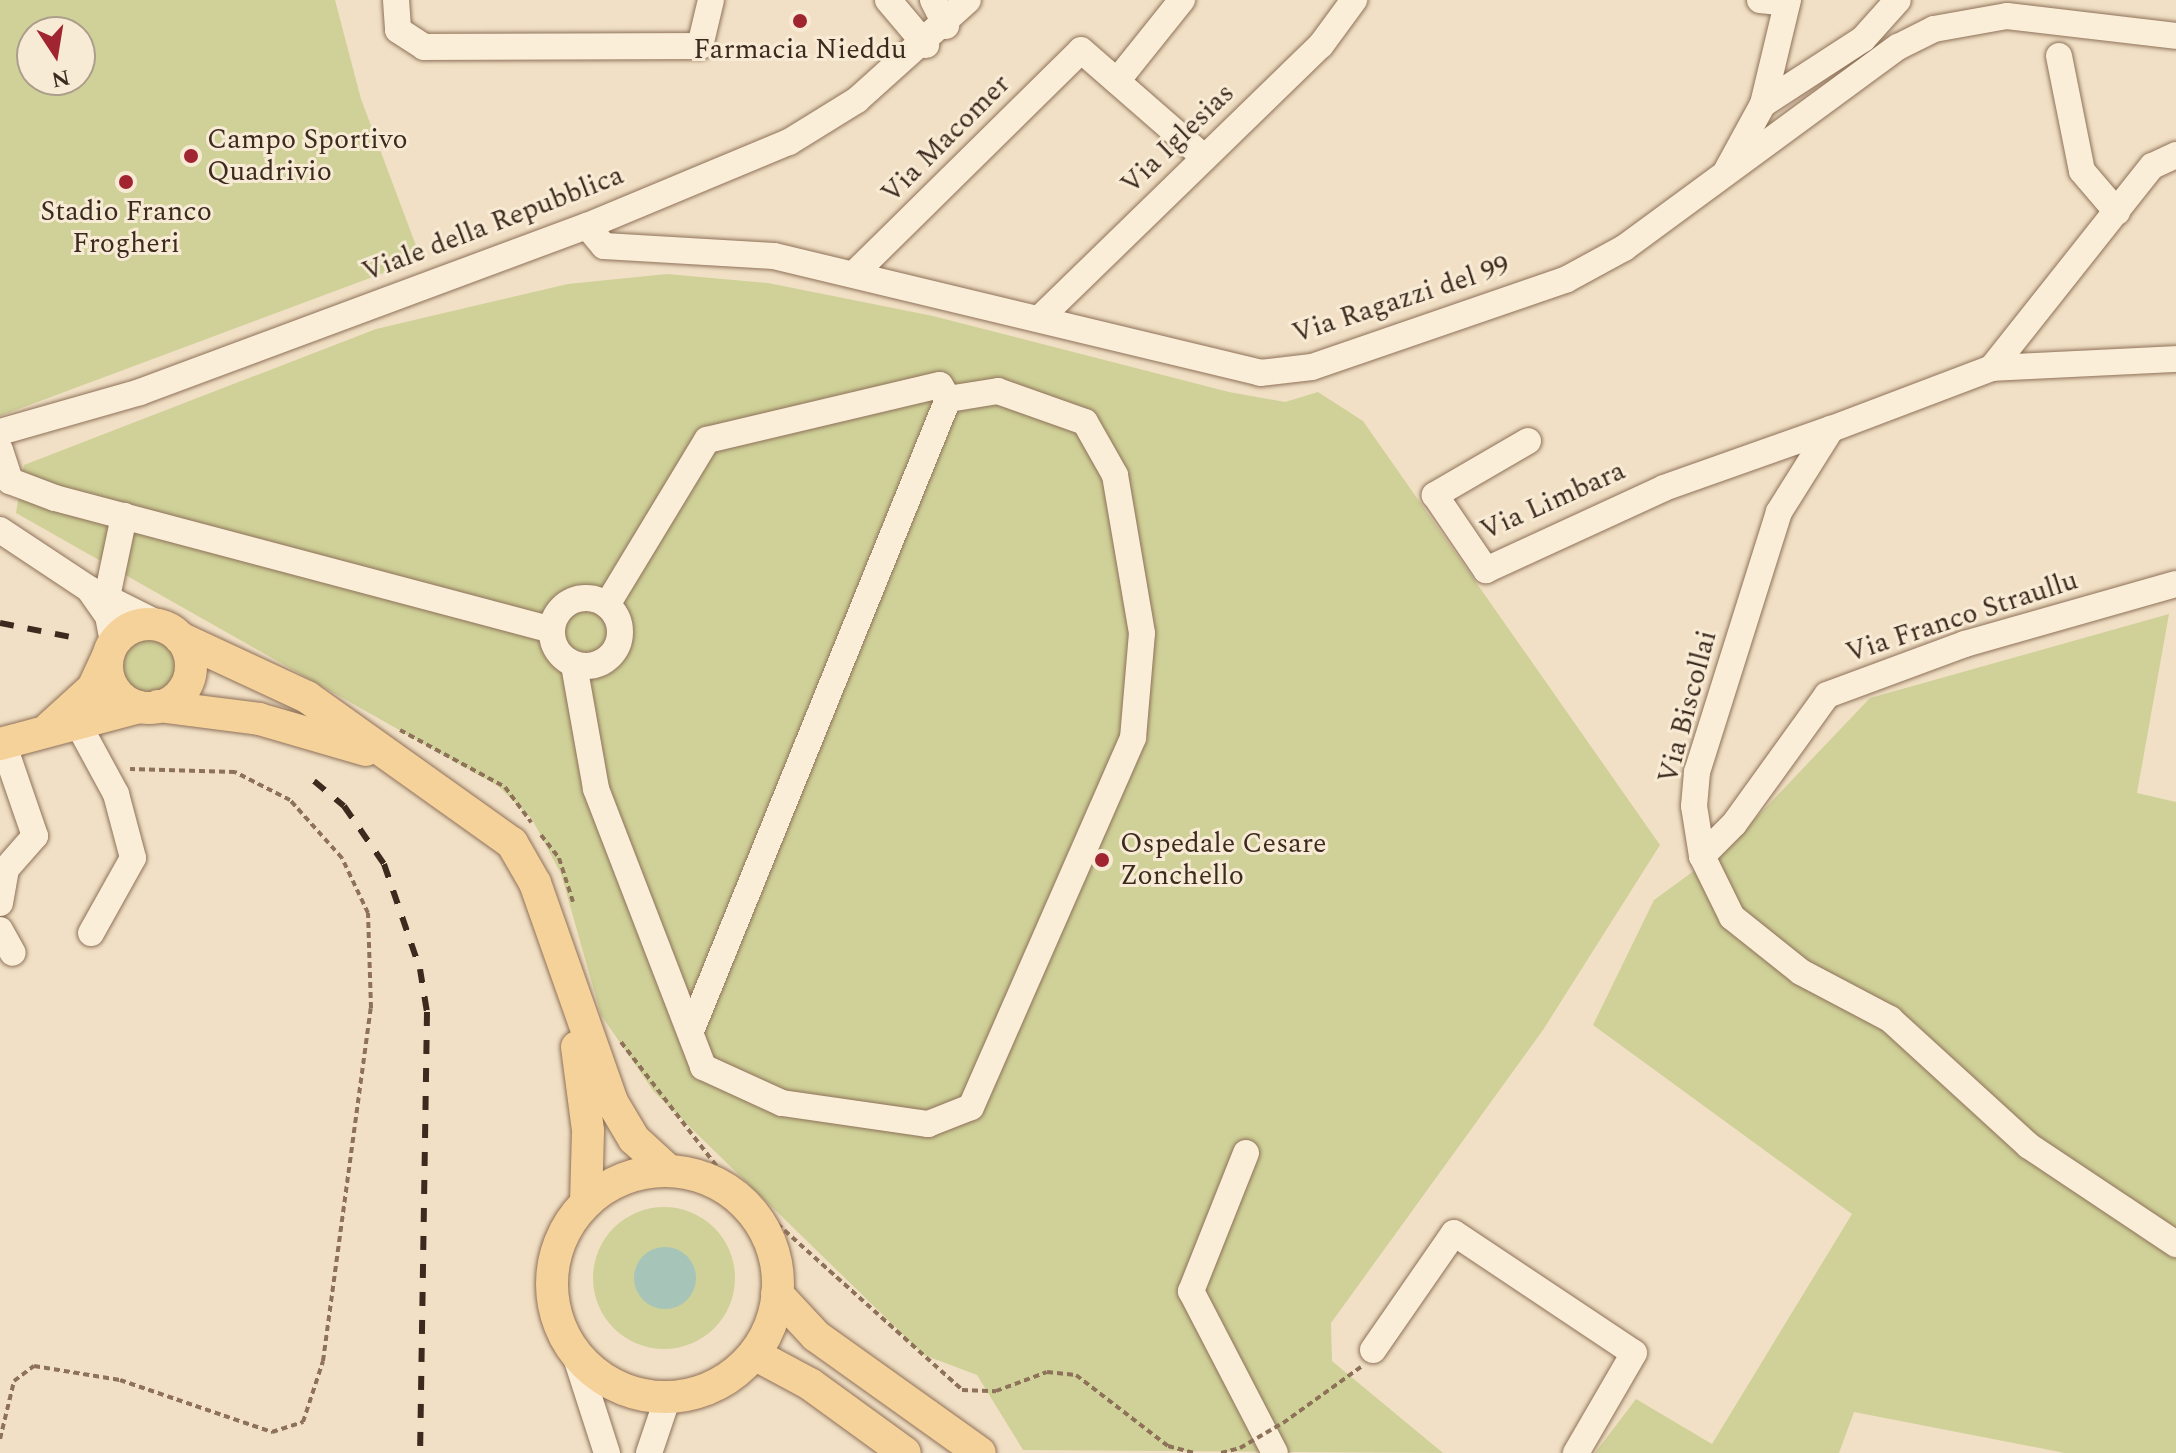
<!DOCTYPE html>
<style>
body{margin:0}
#map{position:relative;width:2176px;height:1453px;overflow:hidden;background:#f1e0c5;font-family:Spectral,serif}
div>[style]{position:absolute}
.green>*{inset:0;background:#cfd198}
.round{border-radius:50%}
.water>*{inset:0;background:#a7c4b9}
.path>*{height:4px;margin-top:-2px;transform-origin:0;background:repeating-linear-gradient(90deg,#8e7159 0 6px,transparent 0 10px)}
.roads{filter:drop-shadow(0 0 2px #8e7159) drop-shadow(0 0 2px #8e7159)}
.minor>*{height:26px;margin:-13px;padding:0 13px;transform-origin:13px;border-radius:13px;background:#fbeed9}
.minor>.ring{margin:-13px;padding:0;box-sizing:content-box;background:none;border:26px solid #fbeed9;border-radius:50%}
.major>*{height:32px;margin:-16px;padding:0 16px;transform-origin:16px;border-radius:16px;background:#f6d29b}
.major>.ring{margin:-16px;padding:0;box-sizing:content-box;background:none;border:32px solid #f6d29b;border-radius:50%}
.rail>*{height:6px;margin-top:-3px;transform-origin:0;background:repeating-linear-gradient(90deg,#3d2a1e 0 14px,transparent 0 28px)}
.path-bridge>*{height:4px;margin-top:-2px;transform-origin:0;background:repeating-linear-gradient(90deg,#8e7159 0 6px,transparent 0 10px)}
.dots>*{width:22px;height:22px;translate:-50% -50%;box-sizing:border-box;border:4px solid #f8ebd5;border-radius:50%}
span{translate:-50% -50%;white-space:nowrap;text-align:center;line-height:1.15;-webkit-text-stroke:6px #f8ebd5;paint-order:stroke}
.poi-label{font-size:28px;color:#3d2a1e}
.left{translate:0 -50%;text-align:left}
.street-label{font-size:28px;color:#3d2a1e}
.north{position:absolute;left:16px;top:16px;width:80px;height:80px;box-sizing:border-box;background:#f8ebd5;border:2px solid #ad9e8c;border-radius:50%;rotate:168deg;font-size:22px;font-weight:700;line-height:32px;text-align:center;color:#3d2a1e}
.north::after{content:'';display:block;margin:auto;width:28px;height:36px;background:#a12531;clip-path:polygon(50% 0,100% 100%,50% 72%,0 100%)}
</style>
<div id="map">
<div class="green">
<div style="clip-path:polygon(evenodd,0 0,335px 0,361px 99px,421px 259px,0 416px,0 0,32px 32px,80px 32px,80px 80px,32px 80px,32px 32px)"></div>
<div style="clip-path:polygon(667px 274px,768px 283px,933px 316px,1229px 392px,1285px 402px,1318px 392px,1363px 421px,1660px 845px,1543px 1030px,1331px 1323px,1332px 1361px,1443px 1453px,1023px 1450px,977px 1375px,924px 1355px,654px 1092px,601px 1015px,561px 874px,532px 819px,498px 786px,16px 513px,24px 465px,376px 329px,568px 284px)"></div>
<div style="clip-path:polygon(2169px 614px,2137px 793px,2176px 802px,2176px 1453px,2065px 1453px,1854px 1412px,1839px 1453px,1595px 1453px,1636px 1399px,1712px 1444px,1852px 1214px,1593px 1025px,1654px 900px,1732px 843px,1870px 698px)"></div>
<div class="round" style="left:120px;top:637px;width:58px;height:58px"></div>
<div class="round" style="left:593px;top:1207px;width:142px;height:142px"></div>
</div>
<div class="water">
<div class="round" style="left:634px;top:1247px;width:62px;height:62px"></div>
</div>
<div class="path">
<div style="left:400px;top:730px;width:119px;rotate:28.5deg"></div>
<div style="left:505px;top:787px;width:44px;rotate:53.4deg"></div>
<div style="left:541px;top:835px;width:29px;rotate:52deg"></div>
<div style="left:559px;top:858px;width:46px;rotate:72.3deg"></div>
<div style="left:621px;top:1042px;width:170px;rotate:52.4deg"></div>
<div style="left:725px;top:1177px;width:319px;rotate:41.9deg"></div>
<div style="left:962px;top:1390px;width:34px;rotate:2deg"></div>
<div style="left:996px;top:1391px;width:54px;rotate:-20.4deg"></div>
<div style="left:1047px;top:1372px;width:29px;rotate:6deg"></div>
<div style="left:1076px;top:1375px;width:116px;rotate:37.7deg"></div>
<div style="left:1168px;top:1446px;width:27px;rotate:15deg"></div>
<div style="left:1283px;top:1423px;width:96px;rotate:-35.7deg"></div>
<div style="left:0;top:1439px;width:60px;rotate:-76.4deg"></div>
<div style="left:14px;top:1381px;width:25px;rotate:-37deg"></div>
<div style="left:34px;top:1366px;width:87px;rotate:9.2deg"></div>
<div style="left:120px;top:1380px;width:161px;rotate:18.9deg"></div>
<div style="left:272px;top:1432px;width:33px;rotate:-18deg"></div>
<div style="left:303px;top:1422px;width:64px;rotate:-71.8deg"></div>
<div style="left:323px;top:1361px;width:356px;rotate:-82.3deg"></div>
<div style="left:371px;top:1008px;width:95px;rotate:-91.8deg"></div>
<div style="left:368px;top:913px;width:61px;rotate:-115.3deg"></div>
<div style="left:342px;top:858px;width:78px;rotate:-131.9deg"></div>
<div style="left:290px;top:800px;width:62px;rotate:-153deg"></div>
<div style="left:235px;top:772px;width:105px;rotate:-178.4deg"></div>
<div style="left:1221px;top:1453px;width:20px;rotate:-15deg"></div>
</div>
<div class="roads">
<div class="minor">
<div style="left:396px;top:0;width:30px;rotate:86deg"></div>
<div style="left:398px;top:30px;width:31px;rotate:33deg"></div>
<div style="left:424px;top:47px;width:276px;rotate:-0.2deg"></div>
<div style="left:700px;top:46px;width:47px;rotate:-76.6deg"></div>
<div style="left:888px;top:0;width:59px;rotate:49.8deg"></div>
<div style="left:933px;top:0;width:29px;rotate:63deg"></div>
<div style="left:1760px;top:0;width:27px;rotate:6deg"></div>
<div style="left:2059px;top:56px;width:117px;rotate:78.7deg"></div>
<div style="left:2082px;top:171px;width:54px;rotate:49.5deg"></div>
<div style="left:1117px;top:81px;width:104px;rotate:-51.3deg"></div>
<div style="left:1763px;top:104px;width:119px;rotate:-33deg"></div>
<div style="left:1863px;top:39px;width:52px;rotate:-48.1deg"></div>
<div style="left:2176px;top:155px;width:26px;rotate:155deg"></div>
<div style="left:2152px;top:166px;width:258px;rotate:128.4deg"></div>
<div style="left:1992px;top:368px;width:172px;rotate:159.2deg"></div>
<div style="left:1831px;top:429px;width:98px;rotate:122.1deg"></div>
<div style="left:1779px;top:512px;width:273px;rotate:107.5deg"></div>
<div style="left:1697px;top:772px;width:34px;rotate:95deg"></div>
<div style="left:1694px;top:806px;width:51px;rotate:80.9deg"></div>
<div style="left:1702px;top:856px;width:68px;rotate:63.8deg"></div>
<div style="left:1732px;top:917px;width:88px;rotate:38.6deg"></div>
<div style="left:1801px;top:972px;width:101px;rotate:27.8deg"></div>
<div style="left:1890px;top:1019px;width:188px;rotate:42.4deg"></div>
<div style="left:2029px;top:1146px;width:177px;rotate:33.7deg"></div>
<div style="left:1727px;top:170px;width:75px;rotate:-61.4deg"></div>
<div style="left:1763px;top:104px;width:107px;rotate:-76.5deg"></div>
<div style="left:587px;top:226px;width:26px;rotate:50deg"></div>
<div style="left:604px;top:246px;width:170px;rotate:3.4deg"></div>
<div style="left:774px;top:256px;width:500px;rotate:13.5deg"></div>
<div style="left:1260px;top:373px;width:52px;rotate:-6.6deg"></div>
<div style="left:1312px;top:367px;width:270px;rotate:-19deg"></div>
<div style="left:1567px;top:279px;width:65px;rotate:-28.5deg"></div>
<div style="left:1624px;top:248px;width:340px;rotate:-36.3deg"></div>
<div style="left:1898px;top:47px;width:40px;rotate:-26.6deg"></div>
<div style="left:1934px;top:29px;width:74px;rotate:-10.1deg"></div>
<div style="left:2007px;top:16px;width:170px;rotate:6.7deg"></div>
<div style="left:855px;top:273px;width:317px;rotate:-44.6deg"></div>
<div style="left:1081px;top:50px;width:164px;rotate:41.1deg"></div>
<div style="left:1040px;top:318px;width:392px;rotate:-44.2deg"></div>
<div style="left:1321px;top:45px;width:56px;rotate:-53.7deg"></div>
<div style="left:1992px;top:368px;width:184px;rotate:-2.8deg"></div>
<div style="left:0;top:432px;width:146px;rotate:-15.9deg"></div>
<div style="left:140px;top:392px;width:477px;rotate:-20.4deg"></div>
<div style="left:587px;top:226px;width:219px;rotate:-22.6deg"></div>
<div style="left:789px;top:142px;width:80px;rotate:-31.7deg"></div>
<div style="left:857px;top:100px;width:149px;rotate:-42deg"></div>
<div style="left:1528px;top:441px;width:108px;rotate:149.9deg"></div>
<div style="left:1435px;top:495px;width:91px;rotate:55.8deg"></div>
<div style="left:1486px;top:570px;width:196px;rotate:-24.7deg"></div>
<div style="left:1664px;top:488px;width:177px;rotate:-19.5deg"></div>
<div style="left:0;top:450px;width:33px;rotate:72deg"></div>
<div style="left:10px;top:481px;width:48px;rotate:20.7deg"></div>
<div style="left:55px;top:498px;width:514px;rotate:14.87deg"></div>
<div style="left:0;top:530px;width:107px;rotate:33.5deg"></div>
<div style="left:89px;top:589px;width:80px;rotate:26.6deg"></div>
<div style="left:89px;top:589px;width:33px;rotate:55deg"></div>
<div style="left:108px;top:616px;width:26px;rotate:79deg"></div>
<div style="left:107px;top:597px;width:83px;rotate:-78.1deg"></div>
<div class="ring" style="left:552px;top:598px;width:42px;height:42px"></div>
<div style="left:607px;top:605px;width:193px;rotate:-58.8deg"></div>
<div style="left:707px;top:440px;width:239px;rotate:-13.3deg"></div>
<div style="left:940px;top:385px;width:16px;rotate:60deg"></div>
<div style="left:574px;top:665px;width:126px;rotate:79.9deg"></div>
<div style="left:596px;top:789px;width:298px;rotate:68.9deg"></div>
<div style="left:703px;top:1067px;width:87px;rotate:24.5deg"></div>
<div style="left:782px;top:1103px;width:148px;rotate:8.2deg"></div>
<div style="left:928px;top:1124px;width:46px;rotate:-21.6deg"></div>
<div style="left:971px;top:1107px;width:403px;rotate:-66.3deg"></div>
<div style="left:1133px;top:738px;width:105px;rotate:-85.1deg"></div>
<div style="left:1142px;top:633px;width:160px;rotate:-99.7deg"></div>
<div style="left:1115px;top:475px;width:61px;rotate:-119.5deg"></div>
<div style="left:1085px;top:422px;width:92px;rotate:-160.4deg"></div>
<div style="left:998px;top:391px;width:51px;rotate:170.9deg"></div>
<div style="left:78px;top:724px;width:80px;rotate:61.5deg"></div>
<div style="left:116px;top:794px;width:66px;rotate:75.1deg"></div>
<div style="left:133px;top:858px;width:86px;rotate:119.2deg"></div>
<div style="left:1702px;top:856px;width:45px;rotate:-45deg"></div>
<div style="left:1734px;top:824px;width:159px;rotate:-54.2deg"></div>
<div style="left:1827px;top:695px;width:147px;rotate:-20.3deg"></div>
<div style="left:1965px;top:644px;width:219px;rotate:-15.9deg"></div>
<div style="left:0;top:903px;width:35px;rotate:-80deg"></div>
<div style="left:6px;top:869px;width:44px;rotate:-48.7deg"></div>
<div style="left:35px;top:836px;width:98px;rotate:-109deg"></div>
<div style="left:0;top:930px;width:26px;rotate:61deg"></div>
<div style="left:691px;top:1031px;width:682px;rotate:-67.87deg"></div>
<div style="left:1246px;top:1153px;width:149px;rotate:111.7deg"></div>
<div style="left:1191px;top:1291px;width:182px;rotate:62.6deg"></div>
<div style="left:1373px;top:1350px;width:142px;rotate:-55.3deg"></div>
<div style="left:1454px;top:1233px;width:216px;rotate:33.7deg"></div>
<div style="left:1634px;top:1353px;width:116px;rotate:120.1deg"></div>
<div style="left:575px;top:1354px;width:104px;rotate:72.1deg"></div>
<div style="left:649px;top:1453px;width:59px;rotate:-71.3deg"></div>
</div>
<div class="major">
<div class="ring" style="left:107px;top:624px;width:52px;height:52px"></div>
<div style="left:180px;top:638px;width:140px;rotate:24.9deg"></div>
<div style="left:307px;top:697px;width:252px;rotate:35.5deg"></div>
<div style="left:512px;top:843px;width:46px;rotate:60.1deg"></div>
<div style="left:535px;top:883px;width:232px;rotate:70.6deg"></div>
<div style="left:612px;top:1102px;width:43px;rotate:59.3deg"></div>
<div style="left:634px;top:1139px;width:47px;rotate:42.4deg"></div>
<div style="left:158px;top:706px;width:102px;rotate:7.3deg"></div>
<div style="left:259px;top:719px;width:111px;rotate:16.2deg"></div>
<div style="left:49px;top:728px;width:59px;rotate:-42.3deg"></div>
<div style="left:93px;top:688px;width:33px;rotate:-65deg"></div>
<div style="left:0;top:744px;width:144px;rotate:-14.9deg"></div>
<div style="left:577px;top:1047px;width:85px;rotate:82.5deg"></div>
<div style="left:588px;top:1131px;width:72px;rotate:91.6deg"></div>
<div class="ring" style="left:552px;top:1171px;width:194px;height:194px"></div>
<div style="left:777px;top:1294px;width:57px;rotate:47.1deg"></div>
<div style="left:816px;top:1336px;width:201px;rotate:35.5deg"></div>
<div style="left:754px;top:1354px;width:64px;rotate:28.2deg"></div>
<div style="left:810px;top:1384px;width:117px;rotate:36deg"></div>
</div>
</div>
<div class="rail">
<div style="left:0;top:623px;width:83px;rotate:11.2deg"></div>
<div style="left:314px;top:781px;width:39px;rotate:40deg"></div>
<div style="left:344px;top:806px;width:70px;rotate:55.4deg"></div>
<div style="left:384px;top:864px;width:111px;rotate:71.1deg"></div>
<div style="left:420px;top:969px;width:44px;rotate:80.8deg"></div>
<div style="left:427px;top:1012px;width:441px;rotate:90.9deg"></div>
</div>
<div class="path-bridge">
<div style="left:1240px;top:1448px;width:48px;rotate:-30.3deg"></div>
</div>
<div class="dots">
<div style="left:800px;top:21px;background:#a12531"></div>
<div style="left:191px;top:156px;background:#a12531"></div>
<div style="left:126px;top:182px;background:#a12531"></div>
<div style="left:1102px;top:860px;background:#a12531"></div>
</div>
<div class="poi-label">
<span style="left:800px;top:50px">Farmacia Nieddu</span>
<span class="left" style="left:207px;top:156px">Campo Sportivo<br>Quadrivio</span>
<span style="left:126px;top:228px">Stadio Franco<br>Frogheri</span>
<span class="left" style="left:1120px;top:860px">Ospedale Cesare<br>Zonchello</span>
</div>
<div class="street-label">
<span style="left:946px;top:139px;rotate:-45deg">Via Macomer</span>
<span style="left:1178px;top:139px;rotate:-44deg">Via Iglesias</span>
<span style="left:493px;top:224px;rotate:-21deg">Viale della Repubblica</span>
<span style="left:1401px;top:300px;rotate:-18deg">Via Ragazzi del 99</span>
<span style="left:1553px;top:501px;rotate:-24deg">Via Limbara</span>
<span style="left:1962px;top:617px;rotate:-18deg">Via Franco Straullu</span>
<span style="left:1688px;top:707px;rotate:-75deg">Via Biscollai</span>
</div>
<div class="north">N</div>
</div>
